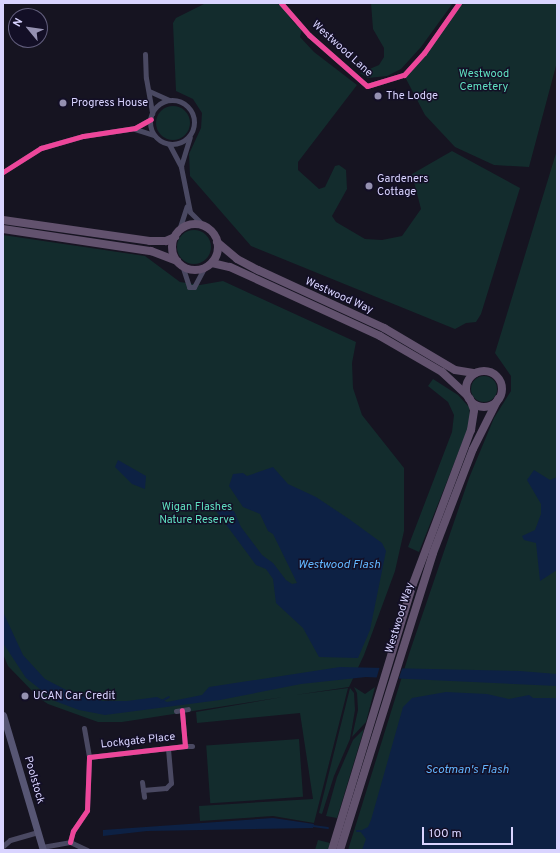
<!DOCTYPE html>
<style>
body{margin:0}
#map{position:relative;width:560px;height:853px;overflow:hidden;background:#161421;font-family:Overpass,sans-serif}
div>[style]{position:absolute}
.green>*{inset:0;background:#132c2d;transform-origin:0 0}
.round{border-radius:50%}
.water>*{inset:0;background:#0d2144}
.pier>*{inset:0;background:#161421}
.stream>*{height:2px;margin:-1px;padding:0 1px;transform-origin:1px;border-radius:1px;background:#0d2144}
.minor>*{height:5px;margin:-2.5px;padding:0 2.5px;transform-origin:2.5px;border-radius:2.5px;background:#4a4962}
.minor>.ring{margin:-2.5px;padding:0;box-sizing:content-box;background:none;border:5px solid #4a4962;border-radius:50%}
.secondary>*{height:7px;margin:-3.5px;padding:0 3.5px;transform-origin:3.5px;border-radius:3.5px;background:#575674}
.trunk>*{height:8px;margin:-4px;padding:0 4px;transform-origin:4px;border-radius:4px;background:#62526e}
.trunk>.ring{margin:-4px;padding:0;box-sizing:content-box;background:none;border:8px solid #62526e;border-radius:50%}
.cycleway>*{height:5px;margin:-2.5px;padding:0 2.5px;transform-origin:2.5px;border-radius:2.5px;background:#ed469a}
.dots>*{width:11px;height:11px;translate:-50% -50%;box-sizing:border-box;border:2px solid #130f26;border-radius:50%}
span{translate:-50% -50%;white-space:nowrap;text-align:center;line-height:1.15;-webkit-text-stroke:3px #130f26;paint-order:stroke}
.street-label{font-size:11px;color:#d9d4ff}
.park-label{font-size:11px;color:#5fe0c0}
.poi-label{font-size:11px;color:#d9d4ff}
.left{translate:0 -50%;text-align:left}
.water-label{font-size:12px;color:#62b6ff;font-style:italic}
.frame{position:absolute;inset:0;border:4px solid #d9d4ff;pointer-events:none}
.north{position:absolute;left:8px;top:8px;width:40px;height:40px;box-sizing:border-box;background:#130f26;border:1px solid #625e7d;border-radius:50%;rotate:299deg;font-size:11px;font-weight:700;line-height:16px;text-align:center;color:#d9d4ff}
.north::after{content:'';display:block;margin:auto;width:14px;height:18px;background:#9591b1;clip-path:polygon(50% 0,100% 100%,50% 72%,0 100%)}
.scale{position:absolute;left:422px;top:827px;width:91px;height:18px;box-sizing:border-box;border:2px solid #d9d4ff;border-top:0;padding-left:5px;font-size:12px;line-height:14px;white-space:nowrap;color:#d9d4ff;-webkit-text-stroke:3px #130f26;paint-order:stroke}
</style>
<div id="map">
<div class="green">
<div style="clip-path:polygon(206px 3px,279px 3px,295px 24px,302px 29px,300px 37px,314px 52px,357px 85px,298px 162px,298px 170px,319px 189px,325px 187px,335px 166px,339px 165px,346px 170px,347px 189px,332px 216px,336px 222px,365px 239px,382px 240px,402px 236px,421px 209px,412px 174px,452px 151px,520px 188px,481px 314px,476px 322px,466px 323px,455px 329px,251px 246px,190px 176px,189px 154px,201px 128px,202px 113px,193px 99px,176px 91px,173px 23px,176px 18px)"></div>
<div style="clip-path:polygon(371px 3px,453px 3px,421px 47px,401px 69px,387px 76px,368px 78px,360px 73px,379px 65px,384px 57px,384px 48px,373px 29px)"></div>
<div style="clip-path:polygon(459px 3px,557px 3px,557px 62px,529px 167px,494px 165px,455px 147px,425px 115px,404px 75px,424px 53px)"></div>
<div class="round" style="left:156px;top:106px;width:34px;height:34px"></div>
<div style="clip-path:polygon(557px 150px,557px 850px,348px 850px,409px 654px,469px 478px,494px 418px,511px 391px,511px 376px,495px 353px)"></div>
<div class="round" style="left:177px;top:230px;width:34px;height:34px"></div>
<div style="clip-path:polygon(3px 235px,145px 256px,180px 282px,200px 285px,223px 281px,356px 342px,352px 363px,353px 388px,362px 415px,404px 468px,404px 531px,395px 571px,364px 655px,349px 687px,295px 695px,348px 688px,314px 823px,273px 816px,200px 821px,199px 806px,313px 799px,300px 713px,197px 723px,196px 712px,283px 697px,122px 722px,98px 722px,48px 704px,39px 698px,8px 666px,3px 654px)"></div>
<div class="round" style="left:471px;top:376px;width:26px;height:26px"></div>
<div style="clip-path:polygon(433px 379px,458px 395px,469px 407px,470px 415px,468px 428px,419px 552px,408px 547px,452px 432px,454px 415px,448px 402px,428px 386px)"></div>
<div style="clip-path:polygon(354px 687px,365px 694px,375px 687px,366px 722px,352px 737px,358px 710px,357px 693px)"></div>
<div style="clip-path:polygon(350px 688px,354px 693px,355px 710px,350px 739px,334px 776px,322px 814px,319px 813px)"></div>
<div style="clip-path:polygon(364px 729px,337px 818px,326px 816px,337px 777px,353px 740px)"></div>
<div style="left:299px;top:739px;width:58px;height:93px;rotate:86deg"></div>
<div style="clip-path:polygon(318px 840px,330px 843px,328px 850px,315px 850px)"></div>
</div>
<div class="water">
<div style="clip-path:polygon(118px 460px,146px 476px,145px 489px,132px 484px,115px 467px)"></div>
<div style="clip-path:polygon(273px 467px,288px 484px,316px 497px,349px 519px,382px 543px,386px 551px,370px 630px,358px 658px,319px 657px,303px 628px,276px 603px,273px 579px,266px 569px,256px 565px,216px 511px,234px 511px,241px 527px,262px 555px,273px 563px,286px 580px,292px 584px,297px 583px,273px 534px,268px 531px,260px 514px,243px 507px,229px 486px,233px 474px,243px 473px,247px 476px)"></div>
<div style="clip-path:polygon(534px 470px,550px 480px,557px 477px,557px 570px,540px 581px,536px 543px,524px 540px,522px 536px,535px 530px,541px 514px,541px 504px,527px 480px)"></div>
<div style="clip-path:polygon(3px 612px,23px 655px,45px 679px,72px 693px,103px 701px,127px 701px,157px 697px,167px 702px,202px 695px,209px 687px,340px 667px,520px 671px,557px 674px,557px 686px,366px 677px,301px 684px,220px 700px,105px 715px,79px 710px,55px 701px,26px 678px,3px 643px)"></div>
<div style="clip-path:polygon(446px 692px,487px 694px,509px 699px,529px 695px,533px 698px,557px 698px,557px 850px,362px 850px,366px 839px,360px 831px,368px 827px,371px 820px,403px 707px,412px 698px)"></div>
<div style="clip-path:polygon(273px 818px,314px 824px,313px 828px,147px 831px,103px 836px,103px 830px)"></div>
</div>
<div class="pier">
<div style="clip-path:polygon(380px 666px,403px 666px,398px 681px,376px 680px)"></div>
</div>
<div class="stream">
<div style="left:160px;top:702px;width:10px;rotate:-29deg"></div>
<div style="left:313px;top:826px;width:15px;rotate:8deg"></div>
<div style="left:357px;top:831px;width:3px"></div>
</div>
<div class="minor">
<div style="left:281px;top:3px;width:43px;rotate:48.8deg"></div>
<div style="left:309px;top:35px;width:77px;rotate:41.3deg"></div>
<div style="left:367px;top:86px;width:39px;rotate:-17deg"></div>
<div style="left:404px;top:75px;width:30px;rotate:-48deg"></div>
<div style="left:424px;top:53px;width:61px;rotate:-55deg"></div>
<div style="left:145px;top:54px;width:24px;rotate:88deg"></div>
<div style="left:146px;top:78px;width:36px;rotate:80deg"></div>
<div style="left:149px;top:91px;width:22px;rotate:24deg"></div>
<div class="ring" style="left:150px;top:100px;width:39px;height:39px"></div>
<div style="left:135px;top:129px;width:20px;rotate:18deg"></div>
<div style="left:169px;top:144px;width:26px;rotate:62deg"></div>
<div style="left:181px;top:167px;width:46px;rotate:78.7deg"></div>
<div style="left:190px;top:212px;width:21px;rotate:45deg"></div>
<div style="left:181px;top:166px;width:30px;rotate:-73deg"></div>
<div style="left:3px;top:172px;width:45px;rotate:-32.3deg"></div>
<div style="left:41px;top:148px;width:44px;rotate:-15.9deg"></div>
<div style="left:83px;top:136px;width:53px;rotate:-8.7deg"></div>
<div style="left:135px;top:128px;width:18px;rotate:-29deg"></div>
<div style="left:178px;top:233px;width:28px;rotate:-72deg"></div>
<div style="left:182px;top:265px;width:23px;rotate:72deg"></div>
<div style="left:189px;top:287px;width:5px"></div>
<div style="left:194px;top:287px;width:21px;rotate:-62deg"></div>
<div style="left:176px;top:711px;width:12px;rotate:-9deg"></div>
<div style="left:84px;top:728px;width:29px;rotate:80deg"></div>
<div style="left:185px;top:746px;width:7px"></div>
<div style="left:142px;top:782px;width:15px;rotate:82deg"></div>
<div style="left:143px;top:790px;width:23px;rotate:-5deg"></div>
<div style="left:166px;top:788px;width:7px;rotate:-45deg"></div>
<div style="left:171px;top:783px;width:34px;rotate:-95deg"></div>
<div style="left:70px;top:842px;width:11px;rotate:-75deg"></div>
<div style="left:73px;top:831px;width:25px;rotate:-56deg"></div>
<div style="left:87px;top:810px;width:53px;rotate:-87.8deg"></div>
<div style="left:89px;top:757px;width:97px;rotate:-6.5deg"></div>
<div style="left:185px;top:746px;width:36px;rotate:-95deg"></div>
<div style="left:3px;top:846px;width:9px;rotate:-41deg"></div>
<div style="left:10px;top:840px;width:29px;rotate:-16deg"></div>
<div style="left:42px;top:847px;width:28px;rotate:-10deg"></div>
<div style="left:70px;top:842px;width:19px;rotate:25deg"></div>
</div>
<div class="secondary">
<div style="left:3px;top:715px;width:141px;rotate:73.5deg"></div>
</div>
<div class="trunk">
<div style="left:3px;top:220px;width:148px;rotate:8.1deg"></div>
<div style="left:150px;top:241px;width:16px"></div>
<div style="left:166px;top:241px;width:10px;rotate:-24deg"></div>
<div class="ring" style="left:172px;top:224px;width:38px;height:38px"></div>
<div style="left:3px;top:229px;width:150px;rotate:8.5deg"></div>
<div style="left:151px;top:251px;width:28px;rotate:21deg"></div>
<div style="left:217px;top:242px;width:26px;rotate:40deg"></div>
<div style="left:237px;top:259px;width:24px;rotate:28deg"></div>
<div style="left:258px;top:270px;width:139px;rotate:24.7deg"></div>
<div style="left:384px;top:328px;width:82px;rotate:30.6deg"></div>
<div style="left:455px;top:370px;width:20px;rotate:9deg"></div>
<div style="left:212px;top:263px;width:18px;rotate:13deg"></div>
<div style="left:230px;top:267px;width:165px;rotate:24.7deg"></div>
<div style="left:380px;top:336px;width:72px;rotate:30.1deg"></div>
<div style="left:442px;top:372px;width:35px;rotate:43deg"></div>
<div class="ring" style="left:466px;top:371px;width:28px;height:28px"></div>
<div style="left:332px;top:850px;width:278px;rotate:-73.1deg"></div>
<div style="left:413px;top:584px;width:165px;rotate:-69.4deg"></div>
<div style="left:471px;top:430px;width:20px;rotate:-81deg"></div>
<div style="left:474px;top:410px;width:12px;rotate:-110deg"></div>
<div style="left:340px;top:850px;width:311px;rotate:-72.6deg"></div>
<div style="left:433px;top:553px;width:111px;rotate:-69deg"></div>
<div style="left:473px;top:449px;width:56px;rotate:-63.4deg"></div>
</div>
<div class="cycleway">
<div style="left:281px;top:3px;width:43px;rotate:48.8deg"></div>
<div style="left:309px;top:35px;width:77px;rotate:41.3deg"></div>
<div style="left:367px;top:86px;width:39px;rotate:-17deg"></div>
<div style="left:404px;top:75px;width:30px;rotate:-48deg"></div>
<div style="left:424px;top:53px;width:61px;rotate:-55deg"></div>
<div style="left:3px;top:172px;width:45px;rotate:-32.3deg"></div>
<div style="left:41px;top:148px;width:44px;rotate:-15.9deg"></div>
<div style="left:83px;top:136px;width:53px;rotate:-8.7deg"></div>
<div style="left:135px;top:128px;width:18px;rotate:-29deg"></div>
<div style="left:70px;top:842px;width:11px;rotate:-75deg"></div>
<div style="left:73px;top:831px;width:25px;rotate:-56deg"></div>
<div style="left:87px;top:810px;width:53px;rotate:-87.8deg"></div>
<div style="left:89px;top:757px;width:97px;rotate:-6.5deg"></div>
<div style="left:185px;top:746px;width:36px;rotate:-95deg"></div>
</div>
<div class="dots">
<div style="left:378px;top:96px;background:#9591b1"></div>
<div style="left:63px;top:103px;background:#9591b1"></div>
<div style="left:369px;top:186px;background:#9591b1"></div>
<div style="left:25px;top:696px;background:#9591b1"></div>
</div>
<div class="street-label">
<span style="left:342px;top:49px;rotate:42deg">Westwood Lane</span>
<span style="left:339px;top:296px;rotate:24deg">Westwood Way</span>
<span style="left:400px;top:618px;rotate:-73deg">Westwood Way</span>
<span style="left:138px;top:741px;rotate:-6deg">Lockgate Place</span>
<span style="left:34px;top:780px;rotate:74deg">Poolstock</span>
</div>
<div class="park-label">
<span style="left:484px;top:81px">Westwood<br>Cemetery</span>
<span style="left:197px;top:514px">Wigan Flashes<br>Nature Reserve</span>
</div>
<div class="poi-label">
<span class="left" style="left:386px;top:96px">The Lodge</span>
<span class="left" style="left:71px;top:103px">Progress House</span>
<span class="left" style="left:377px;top:186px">Gardeners<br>Cottage</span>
<span class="left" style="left:33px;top:696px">UCAN Car Credit</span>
</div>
<div class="water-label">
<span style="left:339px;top:566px">Westwood Flash</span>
<span style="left:467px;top:771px">Scotman's Flash</span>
</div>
<div class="frame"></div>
<div class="north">N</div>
<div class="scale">100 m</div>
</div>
